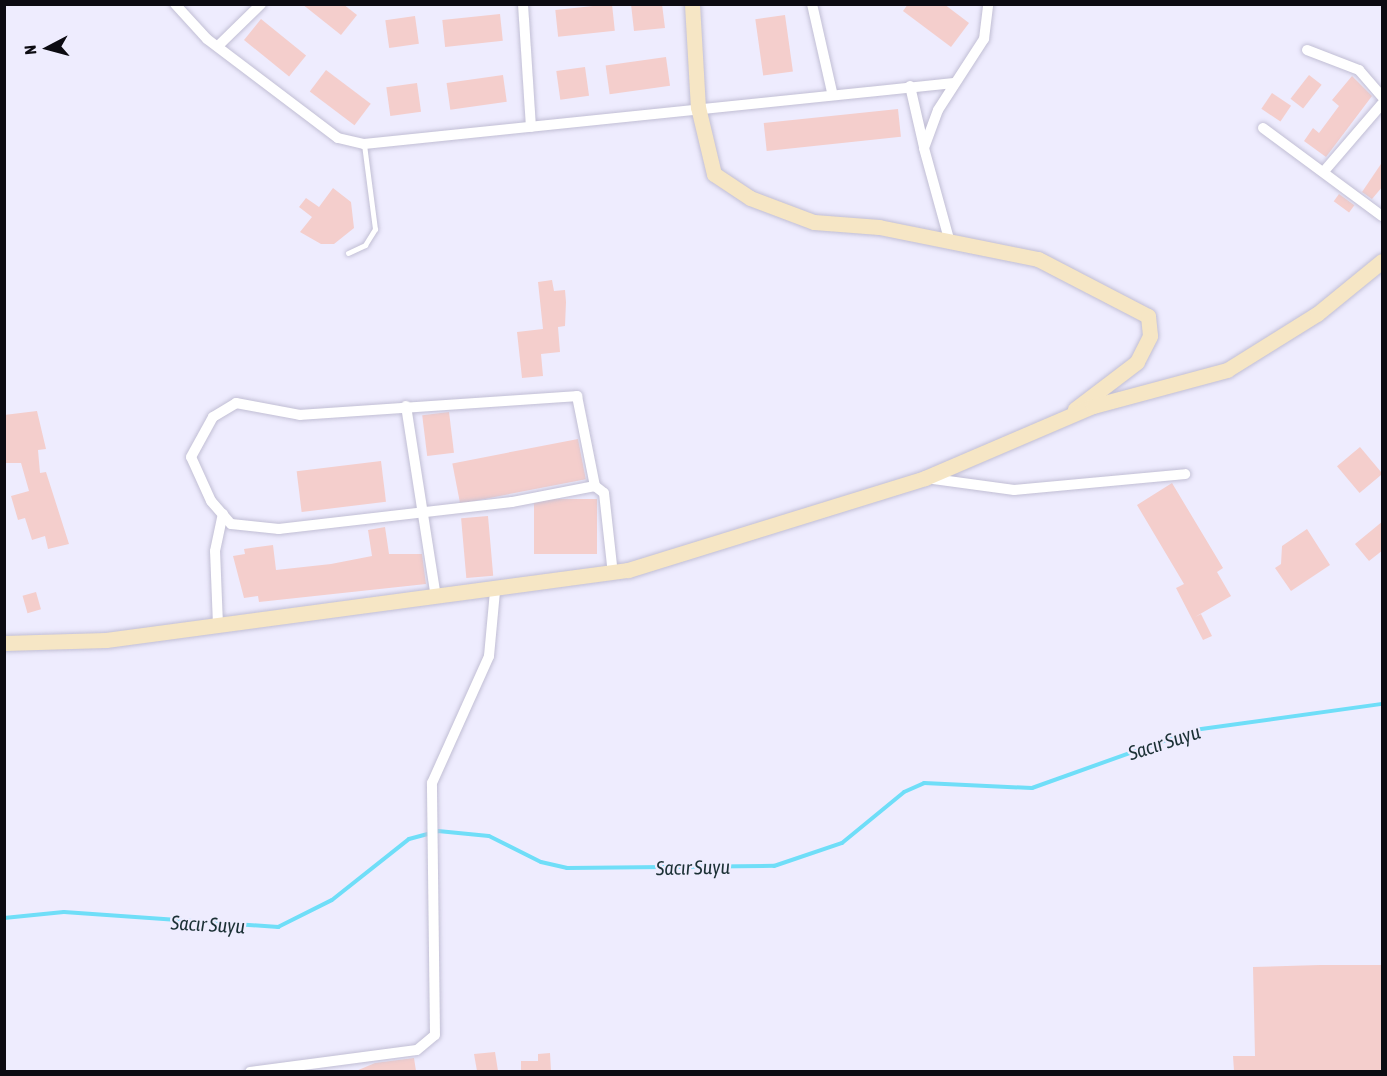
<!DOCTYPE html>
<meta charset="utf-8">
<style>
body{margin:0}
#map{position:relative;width:1387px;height:1076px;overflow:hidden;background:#eeecfe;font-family:"Asap Condensed",sans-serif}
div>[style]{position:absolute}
.stream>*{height:4px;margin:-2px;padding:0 2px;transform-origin:2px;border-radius:2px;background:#6fdef8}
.building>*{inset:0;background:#f4cecc;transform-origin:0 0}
.roads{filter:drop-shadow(0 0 2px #c1bed4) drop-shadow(0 0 2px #c1bed4)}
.lane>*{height:5px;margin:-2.5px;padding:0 2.5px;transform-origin:2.5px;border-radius:2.5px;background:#fff}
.street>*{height:10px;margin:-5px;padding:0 5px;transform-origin:5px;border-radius:5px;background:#fff}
.secondary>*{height:15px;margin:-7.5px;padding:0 7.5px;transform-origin:7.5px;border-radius:7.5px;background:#f6e6c5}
span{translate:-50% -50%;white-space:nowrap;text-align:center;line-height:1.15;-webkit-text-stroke:4.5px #eeecfe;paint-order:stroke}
.water-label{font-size:20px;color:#1b3035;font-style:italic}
.frame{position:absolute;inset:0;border:6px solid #0c0b12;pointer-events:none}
.north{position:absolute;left:18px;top:18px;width:60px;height:60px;-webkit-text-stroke:4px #eeecfe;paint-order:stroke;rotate:264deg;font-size:16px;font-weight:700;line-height:24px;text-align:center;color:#0c0b12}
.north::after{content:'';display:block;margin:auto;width:21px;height:27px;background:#0c0b12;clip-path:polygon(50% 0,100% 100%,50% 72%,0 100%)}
</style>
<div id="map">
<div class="stream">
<div style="left:4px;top:918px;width:60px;rotate:-5.7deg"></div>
<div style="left:64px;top:912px;width:215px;rotate:4deg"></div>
<div style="left:278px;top:927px;width:60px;rotate:-26.6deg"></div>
<div style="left:332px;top:900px;width:98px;rotate:-38.4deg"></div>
<div style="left:409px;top:839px;width:30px;rotate:-15deg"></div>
<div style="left:438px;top:831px;width:51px;rotate:5.6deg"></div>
<div style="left:489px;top:836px;width:58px;rotate:26.6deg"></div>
<div style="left:541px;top:862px;width:27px;rotate:13deg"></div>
<div style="left:567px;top:868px;width:207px;rotate:-0.6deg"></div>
<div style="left:774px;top:866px;width:72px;rotate:-18.7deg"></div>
<div style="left:842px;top:843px;width:80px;rotate:-39.4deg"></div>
<div style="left:904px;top:792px;width:22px;rotate:-24deg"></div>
<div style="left:924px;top:783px;width:108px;rotate:2.7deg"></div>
<div style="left:1032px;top:788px;width:172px;rotate:-19.7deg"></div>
<div style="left:1194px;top:730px;width:190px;rotate:-7.9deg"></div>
</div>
<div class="building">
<div style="clip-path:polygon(302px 4px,343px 4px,357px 15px,341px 35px)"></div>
<div style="left:612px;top:4px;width:27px;height:57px;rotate:84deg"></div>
<div style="clip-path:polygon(631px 4px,662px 4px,665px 28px,634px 31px)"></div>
<div style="clip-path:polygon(908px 4px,944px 4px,969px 23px,951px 47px,903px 11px)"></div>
<div style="left:500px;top:14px;width:27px;height:58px;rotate:84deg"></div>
<div style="left:785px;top:15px;width:57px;height:30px;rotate:82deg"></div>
<div style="left:415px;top:16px;width:28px;height:30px;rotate:82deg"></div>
<div style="left:261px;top:19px;width:58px;height:27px;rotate:39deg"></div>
<div style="left:666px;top:57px;width:29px;height:61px;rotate:82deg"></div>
<div style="left:585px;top:67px;width:29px;height:29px;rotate:82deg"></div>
<div style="left:326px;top:70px;width:56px;height:27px;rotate:37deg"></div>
<div style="left:503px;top:75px;width:27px;height:57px;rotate:82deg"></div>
<div style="left:1309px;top:75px;width:16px;height:30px;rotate:38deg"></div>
<div style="clip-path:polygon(1352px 76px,1372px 96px,1326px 157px,1304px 141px,1313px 128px,1319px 133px,1339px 106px,1332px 100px)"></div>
<div style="left:417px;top:83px;width:29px;height:31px;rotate:82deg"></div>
<div style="left:1272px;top:93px;width:23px;height:19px;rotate:34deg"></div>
<div style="left:898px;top:109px;width:28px;height:135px;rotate:84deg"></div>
<div style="clip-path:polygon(1383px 161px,1383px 186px,1372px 199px,1362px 192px)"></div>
<div style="clip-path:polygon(333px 188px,351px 202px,354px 228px,334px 244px,321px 244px,300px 232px,312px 217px,299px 207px,306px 198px,319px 207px)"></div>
<div style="left:1339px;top:194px;width:19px;height:9px;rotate:36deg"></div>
<div style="clip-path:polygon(552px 280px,554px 291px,565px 290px,566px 302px,565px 326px,558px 327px,560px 352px,541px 354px,543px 376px,522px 378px,517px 332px,543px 329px,538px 282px)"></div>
<div style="clip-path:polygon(37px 411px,46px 449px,38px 450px,40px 473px,46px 472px,69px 544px,48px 549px,45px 536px,32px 540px,25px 518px,18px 520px,11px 496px,29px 491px,21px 463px,4px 463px,4px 415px)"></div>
<div style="left:449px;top:412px;width:41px;height:27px;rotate:83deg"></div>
<div style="left:578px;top:439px;width:41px;height:128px;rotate:79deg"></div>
<div style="left:1360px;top:447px;width:35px;height:30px;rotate:50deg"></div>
<div style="left:381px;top:461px;width:41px;height:85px;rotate:83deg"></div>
<div style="clip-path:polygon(1172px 483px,1223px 568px,1217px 572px,1231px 596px,1195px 617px,1201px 614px,1212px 636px,1203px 640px,1176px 588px,1184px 584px,1137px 505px)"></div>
<div style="left:597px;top:499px;width:55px;height:63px;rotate:90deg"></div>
<div style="left:488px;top:516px;width:60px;height:27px;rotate:85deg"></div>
<div style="clip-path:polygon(1383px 521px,1383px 550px,1369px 561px,1355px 544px)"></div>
<div style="clip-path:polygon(385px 527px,389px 554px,422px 554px,426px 584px,259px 602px,258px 596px,244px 598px,233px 556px,245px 554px,244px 549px,273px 545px,276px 570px,331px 564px,372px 556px,368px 530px)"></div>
<div style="clip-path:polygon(1307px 529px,1330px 565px,1291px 591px,1275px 568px,1281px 564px,1282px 546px)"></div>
<div style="left:36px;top:592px;width:18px;height:14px;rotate:74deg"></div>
<div style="clip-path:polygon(1320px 965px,1383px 965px,1383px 1071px,1234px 1071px,1233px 1056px,1255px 1056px,1253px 967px)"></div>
<div style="clip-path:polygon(495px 1052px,498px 1071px,477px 1071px,474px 1054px)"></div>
<div style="clip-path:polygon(550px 1053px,551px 1071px,521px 1071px,521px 1061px,538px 1061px,538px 1054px)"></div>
<div style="clip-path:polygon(414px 1058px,416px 1071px,356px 1071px,375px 1063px)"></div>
</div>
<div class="roads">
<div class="lane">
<div style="left:348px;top:253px;width:19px;rotate:-25deg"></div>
<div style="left:365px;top:245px;width:19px;rotate:-58deg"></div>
<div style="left:375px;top:229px;width:86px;rotate:-97.4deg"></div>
</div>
<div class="street">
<div style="left:175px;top:4px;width:47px;rotate:47.6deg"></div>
<div style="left:207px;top:39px;width:164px;rotate:37.1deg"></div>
<div style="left:338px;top:138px;width:27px;rotate:13deg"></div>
<div style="left:364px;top:144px;width:593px;rotate:-5.9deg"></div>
<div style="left:523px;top:4px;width:123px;rotate:86.3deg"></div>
<div style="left:812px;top:4px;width:90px;rotate:77.2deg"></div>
<div style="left:218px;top:46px;width:60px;rotate:-44.3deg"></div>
<div style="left:1307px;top:50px;width:56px;rotate:21deg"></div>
<div style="left:1359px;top:70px;width:35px;rotate:49deg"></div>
<div style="left:910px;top:86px;width:63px;rotate:77.1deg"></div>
<div style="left:1263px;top:128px;width:148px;rotate:36.5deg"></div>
<div style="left:1326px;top:169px;width:86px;rotate:-49.3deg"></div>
<div style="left:949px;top:239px;width:94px;rotate:-105.4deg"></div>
<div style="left:924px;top:148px;width:40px;rotate:-69.8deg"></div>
<div style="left:938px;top:110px;width:85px;rotate:-57.1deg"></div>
<div style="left:984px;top:39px;width:35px;rotate:-83deg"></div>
<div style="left:406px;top:406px;width:193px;rotate:81.1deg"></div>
<div style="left:926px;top:478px;width:89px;rotate:7.8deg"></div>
<div style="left:1014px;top:490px;width:172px;rotate:-5.3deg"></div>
<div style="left:595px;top:486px;width:85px;rotate:169.1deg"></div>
<div style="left:512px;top:502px;width:235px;rotate:173.4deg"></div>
<div style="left:279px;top:529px;width:48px;rotate:-174.1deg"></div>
<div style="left:231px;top:524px;width:30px;rotate:-131deg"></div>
<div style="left:211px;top:501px;width:48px;rotate:-114.4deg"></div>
<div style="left:191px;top:457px;width:46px;rotate:-61.2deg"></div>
<div style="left:213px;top:417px;width:27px;rotate:-31deg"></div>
<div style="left:236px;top:403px;width:65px;rotate:10.6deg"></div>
<div style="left:300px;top:415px;width:278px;rotate:-3.9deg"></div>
<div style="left:577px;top:396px;width:92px;rotate:78.7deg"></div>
<div style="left:595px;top:486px;width:11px;rotate:38deg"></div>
<div style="left:604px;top:493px;width:81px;rotate:83.7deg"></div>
<div style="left:218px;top:625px;width:74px;rotate:-92.3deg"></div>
<div style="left:215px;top:551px;width:38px;rotate:-78deg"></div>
<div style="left:250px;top:1072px;width:168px;rotate:-7.5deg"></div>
<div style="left:417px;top:1050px;width:23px;rotate:-40deg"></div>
<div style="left:435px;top:1035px;width:252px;rotate:-90.7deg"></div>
<div style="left:432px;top:783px;width:139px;rotate:-65.8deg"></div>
<div style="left:489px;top:656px;width:65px;rotate:-84.7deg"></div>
</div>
<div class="secondary">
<div style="left:692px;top:4px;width:103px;rotate:86.7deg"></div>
<div style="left:698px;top:107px;width:69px;rotate:76.6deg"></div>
<div style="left:714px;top:174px;width:43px;rotate:33.7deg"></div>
<div style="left:750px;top:198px;width:68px;rotate:20.6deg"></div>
<div style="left:814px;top:222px;width:65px;rotate:4.4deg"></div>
<div style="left:879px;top:227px;width:162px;rotate:11.4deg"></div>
<div style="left:1038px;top:259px;width:124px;rotate:27.4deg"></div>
<div style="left:1148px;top:316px;width:20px;rotate:84deg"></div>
<div style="left:1150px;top:336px;width:29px;rotate:117deg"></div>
<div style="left:1137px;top:362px;width:78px;rotate:142.8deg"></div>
<div style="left:4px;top:643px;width:102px;rotate:-1.7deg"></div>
<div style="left:106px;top:640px;width:527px;rotate:-7.64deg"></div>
<div style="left:628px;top:570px;width:311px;rotate:-17.2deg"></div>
<div style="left:925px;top:478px;width:183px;rotate:-23.2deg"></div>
<div style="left:1093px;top:406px;width:139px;rotate:-15deg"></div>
<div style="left:1227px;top:370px;width:106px;rotate:-31.9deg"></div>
<div style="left:1317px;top:314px;width:84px;rotate:-39.2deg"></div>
</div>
</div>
<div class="water-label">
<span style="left:1164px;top:742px;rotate:-18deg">Sacır Suyu</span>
<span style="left:693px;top:867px;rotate:-1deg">Sacır Suyu</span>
<span style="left:208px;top:924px;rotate:3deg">Sacır Suyu</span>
</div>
<div class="frame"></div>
<div class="north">N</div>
</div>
